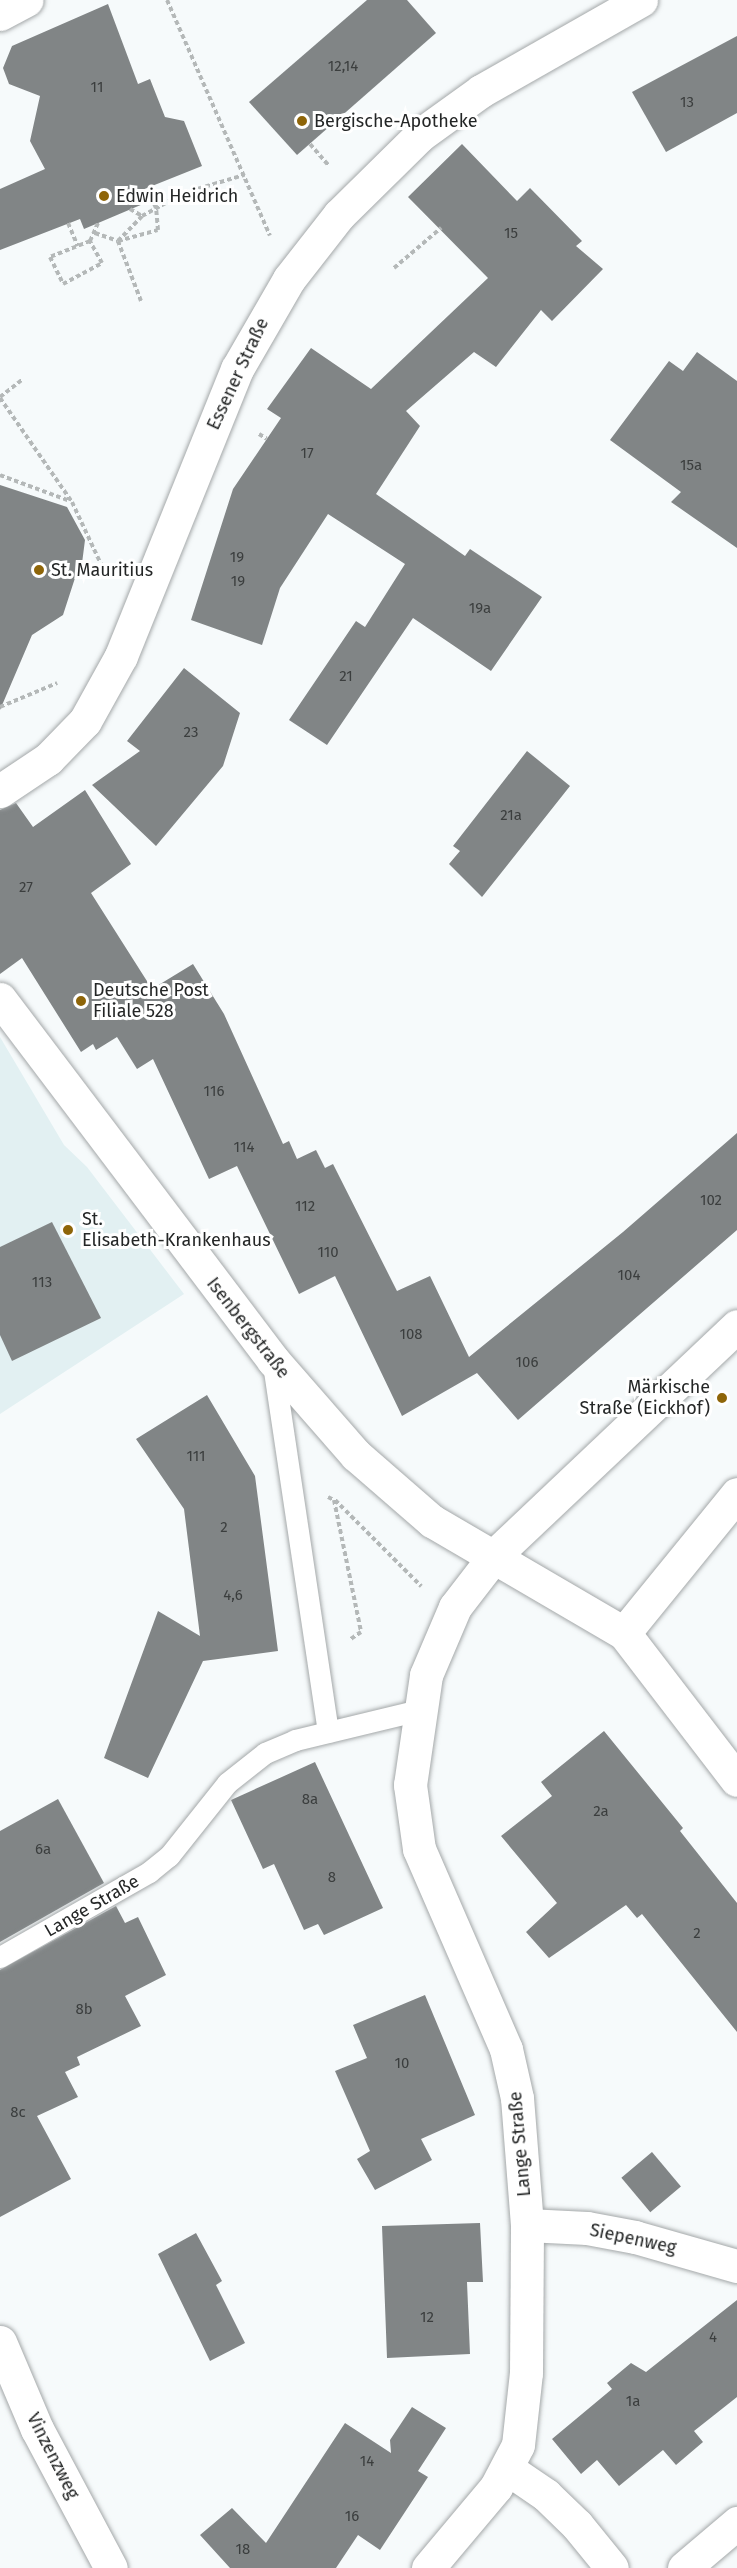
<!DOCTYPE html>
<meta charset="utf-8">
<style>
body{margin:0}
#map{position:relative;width:737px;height:2568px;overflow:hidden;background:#f6fafb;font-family:"Fira Sans",sans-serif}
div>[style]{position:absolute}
.built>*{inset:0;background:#e2f0f2}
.building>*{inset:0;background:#818586;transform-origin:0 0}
.path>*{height:4px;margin-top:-2px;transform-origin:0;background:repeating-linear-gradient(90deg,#b4b8b8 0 4.5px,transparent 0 7.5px)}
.roads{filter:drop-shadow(0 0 2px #a4a8a9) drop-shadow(0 0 2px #a4a8a9)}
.service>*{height:21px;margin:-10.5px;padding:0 10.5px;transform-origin:10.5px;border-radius:10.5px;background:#fff}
.minor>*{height:33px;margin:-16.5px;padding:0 16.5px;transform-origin:16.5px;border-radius:16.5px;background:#fff}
.tertiary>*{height:33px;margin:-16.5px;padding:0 16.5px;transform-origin:16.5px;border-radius:16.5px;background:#fff}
.dots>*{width:16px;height:16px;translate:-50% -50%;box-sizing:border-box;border:3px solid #fff;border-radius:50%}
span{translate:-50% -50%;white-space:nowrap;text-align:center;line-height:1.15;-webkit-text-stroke:6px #fff;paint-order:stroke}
.number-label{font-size:15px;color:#3b3e3e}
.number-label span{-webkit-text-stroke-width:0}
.poi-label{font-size:18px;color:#242626}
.left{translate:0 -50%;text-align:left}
.right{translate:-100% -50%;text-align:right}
.street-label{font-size:18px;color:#242626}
</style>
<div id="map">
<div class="built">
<div style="clip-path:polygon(0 1037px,64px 1145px,87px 1167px,184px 1294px,0 1414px)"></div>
</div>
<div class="building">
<div style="clip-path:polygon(367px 0,407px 0,436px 33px,297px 155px,249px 102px)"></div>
<div style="clip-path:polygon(108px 4px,138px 84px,150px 79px,165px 117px,184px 121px,202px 166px,137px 192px,143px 204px,84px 229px,80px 219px,0 250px,0 189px,45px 169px,30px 141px,40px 96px,9px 84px,3px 68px,12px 46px)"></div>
<div style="clip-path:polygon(737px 36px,737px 113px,666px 152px,632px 92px)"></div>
<div style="clip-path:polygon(462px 144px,517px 201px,530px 188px,582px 241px,576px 246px,603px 269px,552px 321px,541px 310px,496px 367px,474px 352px,406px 411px,420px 426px,376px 494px,465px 556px,470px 549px,542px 597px,491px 671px,413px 618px,327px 745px,289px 720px,356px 621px,365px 627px,405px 564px,328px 514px,280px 588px,262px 645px,191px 620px,233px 489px,281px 418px,267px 409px,311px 348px,371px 389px,488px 278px,408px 197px)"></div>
<div style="clip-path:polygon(697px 352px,737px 381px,737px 548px,671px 502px,681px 492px,610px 440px,669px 361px,683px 371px)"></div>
<div style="clip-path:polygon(0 485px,67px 507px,85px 540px,80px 579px,75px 578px,63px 615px,32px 635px,0 710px)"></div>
<div style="clip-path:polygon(184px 668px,240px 713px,223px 766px,156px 846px,92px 785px,140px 751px,127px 741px)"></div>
<div style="clip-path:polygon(527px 751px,570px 786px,482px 897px,449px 864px,460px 851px,453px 846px)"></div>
<div style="clip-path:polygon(85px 790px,131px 864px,91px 893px,152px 989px,193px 964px,224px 1014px,283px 1144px,289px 1141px,297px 1159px,316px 1150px,325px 1168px,333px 1164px,397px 1291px,430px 1276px,469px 1357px,623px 1232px,737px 1133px,737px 1230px,518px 1420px,477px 1373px,402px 1416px,335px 1276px,299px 1294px,237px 1166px,209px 1179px,153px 1059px,137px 1069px,117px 1037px,96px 1050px,93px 1044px,81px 1052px,22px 958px,0 974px,0 810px,16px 803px,33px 827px)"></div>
<div style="clip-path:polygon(52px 1222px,101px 1318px,12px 1361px,0 1335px,0 1247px)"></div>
<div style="clip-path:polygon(207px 1395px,255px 1476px,278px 1651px,203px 1661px,148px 1778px,104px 1758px,158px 1611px,200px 1636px,184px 1509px,136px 1439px)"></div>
<div style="clip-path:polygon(604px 1731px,683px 1828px,680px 1831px,737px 1903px,737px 2032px,642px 1914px,637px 1918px,626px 1905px,549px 1958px,526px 1932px,557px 1903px,501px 1836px,552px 1796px,541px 1782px)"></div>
<div style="clip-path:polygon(315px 1762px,383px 1908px,324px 1935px,318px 1924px,304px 1930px,274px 1864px,263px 1869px,231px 1800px)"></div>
<div style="clip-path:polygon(58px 1799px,104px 1883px,0 1942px,0 1831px)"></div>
<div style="clip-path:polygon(116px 1906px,125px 1923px,138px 1917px,166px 1975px,125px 1996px,141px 2026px,77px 2057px,80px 2065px,65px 2072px,78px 2097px,37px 2116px,71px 2179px,0 2217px,0 1970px)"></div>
<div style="clip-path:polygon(425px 1995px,475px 2115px,421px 2139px,432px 2160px,375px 2190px,357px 2159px,370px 2151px,335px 2071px,367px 2058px,353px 2025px)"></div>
<div style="left:652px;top:2152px;width:45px;height:40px;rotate:50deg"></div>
<div style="clip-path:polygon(480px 2223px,483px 2282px,467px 2282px,470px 2354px,387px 2358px,382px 2226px)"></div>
<div style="clip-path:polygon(196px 2233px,222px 2281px,216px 2285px,245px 2343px,210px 2361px,158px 2254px)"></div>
<div style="clip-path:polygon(737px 2300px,737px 2397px,694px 2431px,703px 2442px,676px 2465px,663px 2450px,619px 2486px,597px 2460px,581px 2474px,552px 2439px,612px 2389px,607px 2383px,631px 2363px,646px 2372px)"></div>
<div style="clip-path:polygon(412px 2407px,446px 2428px,418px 2471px,428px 2477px,380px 2550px,358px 2535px,336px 2568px,230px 2568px,200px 2535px,232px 2508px,266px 2543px,345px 2423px,391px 2453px,390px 2440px)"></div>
</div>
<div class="path">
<div style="left:167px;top:0;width:257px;rotate:66.4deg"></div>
<div style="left:310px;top:144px;width:29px;rotate:49deg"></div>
<div style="left:130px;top:209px;width:14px;rotate:30deg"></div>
<div style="left:68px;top:223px;width:25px;rotate:67deg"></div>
<div style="left:95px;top:233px;width:24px;rotate:19deg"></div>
<div style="left:118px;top:241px;width:35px;rotate:-46deg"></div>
<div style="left:142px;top:216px;width:48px;rotate:-28.7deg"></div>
<div style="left:184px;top:193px;width:63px;rotate:-16.7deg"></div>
<div style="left:90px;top:241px;width:43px;rotate:158.2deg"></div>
<div style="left:50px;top:257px;width:30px;rotate:64deg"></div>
<div style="left:63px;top:284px;width:44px;rotate:-28.3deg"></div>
<div style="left:102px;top:263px;width:25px;rotate:-119deg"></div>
<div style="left:90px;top:241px;width:20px;rotate:-66deg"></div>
<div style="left:394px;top:268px;width:62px;rotate:-40.4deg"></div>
<div style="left:141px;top:301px;width:64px;rotate:-111deg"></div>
<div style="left:118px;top:241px;width:41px;rotate:-15.4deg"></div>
<div style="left:158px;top:230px;width:22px;rotate:-95deg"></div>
<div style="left:156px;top:208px;width:22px;rotate:-114deg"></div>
<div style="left:0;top:397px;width:28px;rotate:-38deg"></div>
<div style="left:0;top:398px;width:126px;rotate:55.3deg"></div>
<div style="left:72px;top:502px;width:83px;rotate:65deg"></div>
<div style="left:259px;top:434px;width:9px;rotate:32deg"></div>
<div style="left:0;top:475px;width:75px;rotate:20.4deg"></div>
<div style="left:0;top:707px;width:62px;rotate:-22.8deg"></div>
<div style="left:328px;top:1497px;width:7px;rotate:27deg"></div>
<div style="left:334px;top:1500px;width:135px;rotate:78.4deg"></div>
<div style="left:361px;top:1632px;width:14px;rotate:146deg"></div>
<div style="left:335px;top:1500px;width:122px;rotate:45deg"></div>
</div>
<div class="roads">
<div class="service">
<div style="left:273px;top:1364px;width:372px;rotate:81.5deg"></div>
<div style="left:0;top:1957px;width:172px;rotate:-29.7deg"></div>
<div style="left:149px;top:1872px;width:26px;rotate:-39deg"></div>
<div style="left:169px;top:1856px;width:93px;rotate:-51.5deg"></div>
<div style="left:227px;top:1783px;width:48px;rotate:-38.3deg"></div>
<div style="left:265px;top:1753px;width:33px;rotate:-23deg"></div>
<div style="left:295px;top:1740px;width:128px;rotate:-13.6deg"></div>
</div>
<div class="minor">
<div style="left:0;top:14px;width:30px;rotate:-28deg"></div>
<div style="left:0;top:999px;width:453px;rotate:52.9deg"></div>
<div style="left:273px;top:1360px;width:126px;rotate:48.9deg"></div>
<div style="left:356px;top:1455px;width:101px;rotate:41deg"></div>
<div style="left:432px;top:1521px;width:222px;rotate:30.3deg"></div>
<div style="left:624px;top:1633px;width:179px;rotate:-50.9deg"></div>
<div style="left:624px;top:1633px;width:185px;rotate:52.5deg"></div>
<div style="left:527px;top:2225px;width:60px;rotate:2.9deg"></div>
<div style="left:587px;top:2228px;width:49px;rotate:10.6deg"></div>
<div style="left:635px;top:2237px;width:106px;rotate:15.9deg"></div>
<div style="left:0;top:2342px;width:95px;rotate:67deg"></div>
<div style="left:37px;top:2429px;width:157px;rotate:62deg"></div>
<div style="left:508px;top:2469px;width:46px;rotate:34.4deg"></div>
<div style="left:546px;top:2495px;width:43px;rotate:44.1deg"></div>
<div style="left:577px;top:2525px;width:55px;rotate:50.9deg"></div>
<div style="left:684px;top:2568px;width:70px;rotate:-40.3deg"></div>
</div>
<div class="tertiary">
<div style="left:0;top:791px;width:58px;rotate:-33.7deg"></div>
<div style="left:48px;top:759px;width:53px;rotate:-45.8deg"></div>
<div style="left:85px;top:721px;width:74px;rotate:-61deg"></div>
<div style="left:121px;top:656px;width:310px;rotate:-68deg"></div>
<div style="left:237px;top:369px;width:104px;rotate:-60deg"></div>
<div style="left:289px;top:279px;width:81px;rotate:-52deg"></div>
<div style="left:339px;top:215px;width:114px;rotate:-44.6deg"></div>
<div style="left:420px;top:135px;width:75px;rotate:-35.8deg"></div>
<div style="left:481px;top:91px;width:184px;rotate:-29.6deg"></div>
<div style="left:428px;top:2568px;width:106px;rotate:-50deg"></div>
<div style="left:496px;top:2487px;width:47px;rotate:-62.4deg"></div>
<div style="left:518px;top:2445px;width:72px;rotate:-83.7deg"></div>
<div style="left:526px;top:2373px;width:148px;rotate:-89.6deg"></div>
<div style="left:527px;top:2225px;width:127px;rotate:-94.5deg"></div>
<div style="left:517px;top:2098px;width:50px;rotate:-102.7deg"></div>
<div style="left:506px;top:2049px;width:218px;rotate:-113.5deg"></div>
<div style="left:419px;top:1849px;width:65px;rotate:-98deg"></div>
<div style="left:410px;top:1785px;width:111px;rotate:-81.7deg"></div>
<div style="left:426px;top:1675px;width:74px;rotate:-66.9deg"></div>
<div style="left:455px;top:1607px;width:66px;rotate:-52.4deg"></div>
<div style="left:495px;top:1555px;width:333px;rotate:-43.4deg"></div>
</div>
</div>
<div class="dots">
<div style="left:302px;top:121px;background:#8e6509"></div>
<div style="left:104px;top:196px;background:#8e6509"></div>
<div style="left:39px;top:570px;background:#8e6509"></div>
<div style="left:81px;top:1001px;background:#8e6509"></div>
<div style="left:68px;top:1230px;background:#8e6509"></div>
<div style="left:722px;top:1398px;background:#8e6509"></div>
</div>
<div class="number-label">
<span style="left:343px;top:67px">12,14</span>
<span style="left:97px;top:88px">11</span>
<span style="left:687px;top:103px">13</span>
<span style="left:511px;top:234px">15</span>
<span style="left:307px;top:454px">17</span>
<span style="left:691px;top:466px">15a</span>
<span style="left:237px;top:558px">19</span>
<span style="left:238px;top:582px">19</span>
<span style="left:480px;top:609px">19a</span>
<span style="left:346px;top:677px">21</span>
<span style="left:191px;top:733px">23</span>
<span style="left:511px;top:816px">21a</span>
<span style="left:26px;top:888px">27</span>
<span style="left:214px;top:1092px">116</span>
<span style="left:244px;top:1148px">114</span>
<span style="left:711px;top:1201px">102</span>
<span style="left:305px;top:1207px">112</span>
<span style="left:328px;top:1253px">110</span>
<span style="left:629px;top:1276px">104</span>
<span style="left:42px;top:1283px">113</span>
<span style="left:411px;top:1335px">108</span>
<span style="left:527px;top:1363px">106</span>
<span style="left:196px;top:1457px">111</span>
<span style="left:224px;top:1528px">2</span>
<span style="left:233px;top:1596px">4,6</span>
<span style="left:310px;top:1800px">8a</span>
<span style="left:601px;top:1812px">2a</span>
<span style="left:43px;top:1850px">6a</span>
<span style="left:332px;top:1878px">8</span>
<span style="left:697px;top:1934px">2</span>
<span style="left:84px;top:2010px">8b</span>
<span style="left:402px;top:2064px">10</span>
<span style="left:18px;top:2113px">8c</span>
<span style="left:427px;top:2318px">12</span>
<span style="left:713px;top:2338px">4</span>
<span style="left:633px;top:2402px">1a</span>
<span style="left:367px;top:2462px">14</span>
<span style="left:352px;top:2517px">16</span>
<span style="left:243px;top:2550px">18</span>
</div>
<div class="poi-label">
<span class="left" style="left:314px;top:121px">Bergische-Apotheke</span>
<span class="left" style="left:116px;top:196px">Edwin Heidrich</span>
<span class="left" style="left:51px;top:570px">St. Mauritius</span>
<span class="left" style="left:93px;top:1001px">Deutsche Post<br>Filiale 528</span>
<span class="left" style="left:82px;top:1230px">St.<br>Elisabeth-Krankenhaus</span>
<span class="right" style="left:710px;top:1398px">Märkische<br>Straße (Eickhof)</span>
</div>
<div class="street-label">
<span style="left:238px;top:374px;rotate:-65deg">Essener Straße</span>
<span style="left:248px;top:1328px;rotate:52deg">Isenbergstraße</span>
<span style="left:92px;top:1906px;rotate:-30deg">Lange Straße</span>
<span style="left:520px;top:2144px;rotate:-95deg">Lange Straße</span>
<span style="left:633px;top:2239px;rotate:12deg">Siepenweg</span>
<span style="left:53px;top:2456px;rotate:63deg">Vinzenzweg</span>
</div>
</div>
